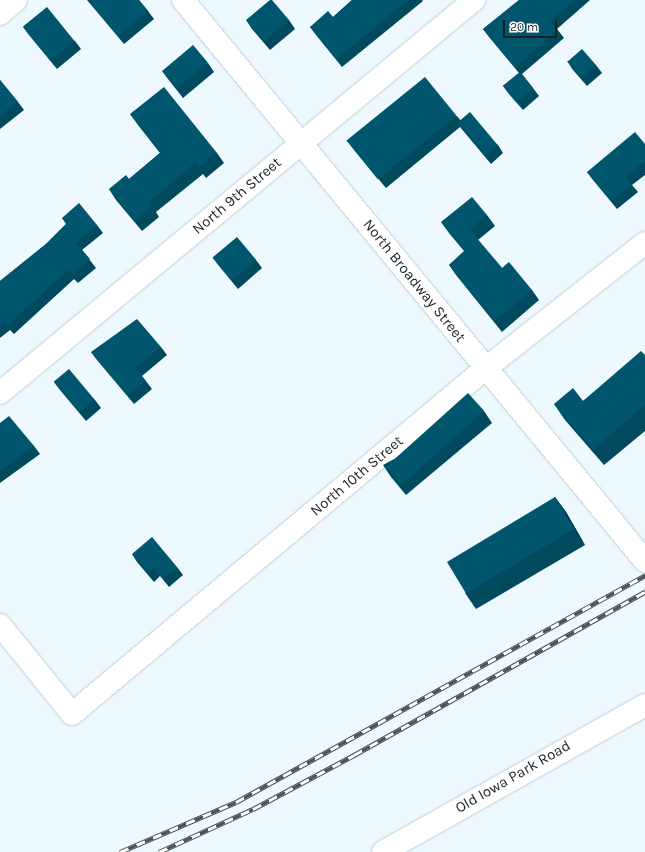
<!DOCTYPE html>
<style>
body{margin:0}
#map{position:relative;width:645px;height:852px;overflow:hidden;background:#edf9fe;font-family:Karla,sans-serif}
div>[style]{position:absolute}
.roads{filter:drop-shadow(0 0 1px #bccfd7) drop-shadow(0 0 1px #bccfd7)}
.minor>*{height:22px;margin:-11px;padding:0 11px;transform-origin:11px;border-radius:11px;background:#fff}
.rail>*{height:4.5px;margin-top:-2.25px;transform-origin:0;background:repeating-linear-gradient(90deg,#fff 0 9px,#4b5356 0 18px);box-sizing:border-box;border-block:1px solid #4b5356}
.wall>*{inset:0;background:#014a5e}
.shaded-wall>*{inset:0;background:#013c4c}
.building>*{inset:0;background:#01566d;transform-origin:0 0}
span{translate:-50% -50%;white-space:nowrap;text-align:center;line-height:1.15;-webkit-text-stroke:4px #fff;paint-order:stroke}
.street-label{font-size:15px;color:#1b2225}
.scale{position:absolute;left:503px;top:20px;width:54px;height:18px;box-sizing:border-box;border:2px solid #1b2225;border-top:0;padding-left:5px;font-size:12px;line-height:14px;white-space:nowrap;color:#1b2225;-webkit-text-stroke:3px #fff;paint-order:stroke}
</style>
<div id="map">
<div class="roads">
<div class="minor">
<div style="left:183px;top:0;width:727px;rotate:50.53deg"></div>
<div style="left:0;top:14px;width:21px;rotate:-41deg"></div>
<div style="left:0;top:393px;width:616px;rotate:-39.66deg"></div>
<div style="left:0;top:625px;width:114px;rotate:51deg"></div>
<div style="left:72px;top:714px;width:540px;rotate:-39.89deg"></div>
<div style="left:486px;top:368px;width:202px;rotate:-38.2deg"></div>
<div style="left:383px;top:852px;width:300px;rotate:-29.3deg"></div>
</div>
</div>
<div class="rail">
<div style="left:120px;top:852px;width:126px;rotate:-23.3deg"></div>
<div style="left:236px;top:802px;width:468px;rotate:-29deg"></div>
<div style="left:159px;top:852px;width:103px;rotate:-24.6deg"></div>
<div style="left:253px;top:809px;width:115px;rotate:-28.1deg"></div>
<div style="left:354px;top:755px;width:334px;rotate:-29.3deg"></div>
</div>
<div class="wall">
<div style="clip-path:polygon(87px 0,139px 0,148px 11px,154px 19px,124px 44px)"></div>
<div style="clip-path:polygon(352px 0,422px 0,423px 1px,342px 67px,316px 35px,310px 27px,333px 17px)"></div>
<div style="clip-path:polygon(519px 0,590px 0,557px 29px,564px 38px,522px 74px,533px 88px,539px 96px,523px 110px,509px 94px,503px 86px,519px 73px,489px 37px,483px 29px)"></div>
<div style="clip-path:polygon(246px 20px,289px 20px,295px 29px,270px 50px,252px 29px)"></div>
<div style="clip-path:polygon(23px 27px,75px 41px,81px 49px,57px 69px,29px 35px)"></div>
<div style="clip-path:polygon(567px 61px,596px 65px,602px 73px,587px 86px,573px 70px)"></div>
<div style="clip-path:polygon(208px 63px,214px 72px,183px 98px,168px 79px,162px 71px)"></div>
<div style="clip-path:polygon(0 80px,18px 102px,24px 110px,0 129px)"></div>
<div style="clip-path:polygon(130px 114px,217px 153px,224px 163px,206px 178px,203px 174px,156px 212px,159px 217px,142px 231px,116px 200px,109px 189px,129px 179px,160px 153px,138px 125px)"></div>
<div style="clip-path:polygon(457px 116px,461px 121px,498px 145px,503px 153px,491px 164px,460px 127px,386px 188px,355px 151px,349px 143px)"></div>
<div style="clip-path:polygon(645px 144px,645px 175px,632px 185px,638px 192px,617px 209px,593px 180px,587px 172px)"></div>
<div style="clip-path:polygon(487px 215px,495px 226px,478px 240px,502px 268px,532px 290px,539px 300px,502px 332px,456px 275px,449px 265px,464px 251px,449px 233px,441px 222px)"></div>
<div style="clip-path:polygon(62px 218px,97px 225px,103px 233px,82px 250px,96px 268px,78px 283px,74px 279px,14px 334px,10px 330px,0 338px,0 281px,46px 244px,66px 224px)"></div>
<div style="clip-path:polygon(213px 258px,256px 260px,262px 268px,238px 289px,219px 266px)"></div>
<div style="clip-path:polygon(161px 347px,167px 355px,142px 376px,152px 389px,134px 404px,97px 360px,91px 352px)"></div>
<div style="clip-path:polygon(645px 355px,645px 431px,604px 465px,565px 420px,554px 404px,583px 401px)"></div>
<div style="clip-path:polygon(54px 382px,95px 400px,101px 408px,86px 421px,60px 390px)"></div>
<div style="clip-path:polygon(484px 411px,492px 423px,406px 495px,391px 477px,383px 465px)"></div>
<div style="clip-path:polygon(0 423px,34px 446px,40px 454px,0 483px)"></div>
<div style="clip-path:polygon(555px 497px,566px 512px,585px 545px,476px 609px,465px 593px)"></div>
<div style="clip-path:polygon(132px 554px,177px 567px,183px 575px,169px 587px,160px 576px,154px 582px,137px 562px)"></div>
</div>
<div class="shaded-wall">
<div style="clip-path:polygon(555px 497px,566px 512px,585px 545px,574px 529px)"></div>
</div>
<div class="building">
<div style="clip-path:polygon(88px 0,139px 0,148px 11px,118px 36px)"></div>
<div style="clip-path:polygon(270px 0,272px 0,289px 20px,264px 41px,246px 20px)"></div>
<div style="clip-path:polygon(352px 0,408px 0,337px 59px,310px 27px,328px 11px,333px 17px)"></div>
<div style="clip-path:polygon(519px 0,575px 0,550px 21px,558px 30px,515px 67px,483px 29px)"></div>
<div style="left:47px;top:7px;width:44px;height:31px;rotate:51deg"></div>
<div style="left:193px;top:45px;width:23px;height:40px;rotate:50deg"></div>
<div style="left:582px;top:49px;width:21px;height:19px;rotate:49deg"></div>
<div style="left:520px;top:72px;width:21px;height:22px;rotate:51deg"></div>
<div style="left:425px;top:77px;width:50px;height:101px;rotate:51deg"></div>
<div style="clip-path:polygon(0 80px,18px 102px,0 116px)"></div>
<div style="clip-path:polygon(164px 87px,217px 153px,199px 167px,195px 163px,149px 202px,152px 206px,135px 220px,109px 189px,126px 175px,129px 179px,161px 152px,130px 114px)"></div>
<div style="left:470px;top:112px;width:43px;height:16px;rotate:50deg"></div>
<div style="clip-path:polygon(635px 132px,645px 144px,645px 161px,626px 177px,632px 184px,612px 201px,587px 172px)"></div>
<div style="clip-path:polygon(472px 197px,487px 215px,470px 230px,502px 268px,509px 262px,532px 290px,495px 321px,449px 265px,465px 251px,441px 222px)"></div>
<div style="clip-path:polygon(79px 203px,97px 225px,76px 243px,90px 259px,72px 274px,68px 270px,8px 325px,4px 321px,0 325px,0 281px,46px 244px,67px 223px,62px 218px)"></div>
<div style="left:237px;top:237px;width:30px;height:32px;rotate:50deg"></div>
<div style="clip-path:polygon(137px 319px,161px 347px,135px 368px,146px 381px,128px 395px,91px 352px)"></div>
<div style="clip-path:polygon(641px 351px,645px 355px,645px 405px,593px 450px,554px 404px,573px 388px,583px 401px)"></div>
<div style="left:69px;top:369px;width:40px;height:20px;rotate:50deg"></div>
<div style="left:468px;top:393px;width:24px;height:111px;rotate:48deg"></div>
<div style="clip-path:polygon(9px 416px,34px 446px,0 471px,0 423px)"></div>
<div style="left:555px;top:497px;width:37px;height:126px;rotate:59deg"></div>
<div style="clip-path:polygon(152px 537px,177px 567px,163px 579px,154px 568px,148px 573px,132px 554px)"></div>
</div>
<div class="street-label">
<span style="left:237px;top:196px;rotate:-40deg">North 9th Street</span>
<span style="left:414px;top:281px;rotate:51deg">North Broadway Street</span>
<span style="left:357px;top:476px;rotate:-40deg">North 10th Street</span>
<span style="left:513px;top:777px;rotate:-30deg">Old Iowa Park Road</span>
</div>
<div class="scale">20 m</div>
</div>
